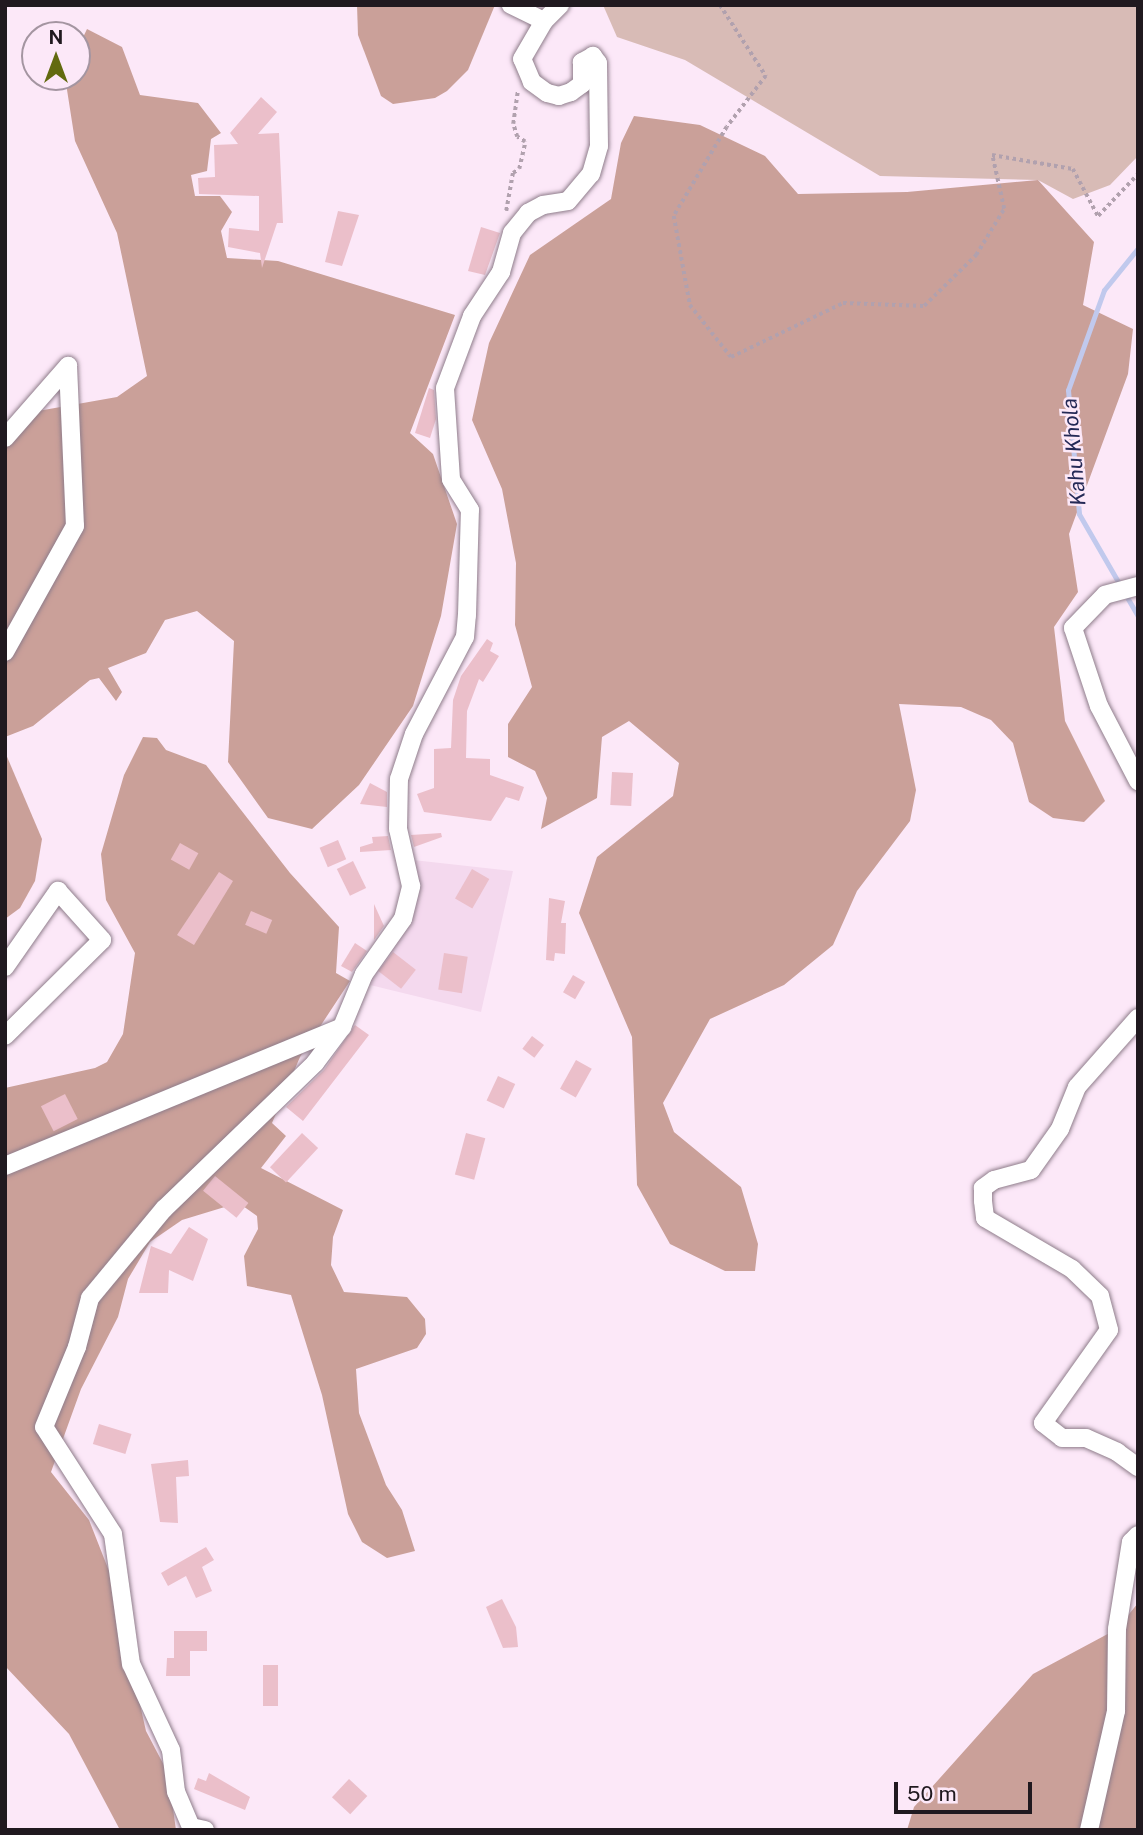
<!DOCTYPE html>
<style>
body{margin:0}
#map{position:relative;width:1143px;height:1835px;overflow:hidden;background:#fce8f8;font-family:"Public Sans",sans-serif}
div>[style]{position:absolute}
.built>*{inset:0;background:#f4d9ee}
.green>*{inset:0;background:#d8bbb6}
.forest>*{inset:0;background:#caa099}
.stream>*{height:5px;margin:-2.5px;padding:0 2.5px;transform-origin:2.5px;border-radius:2.5px;background:#c1c9ed}
.building>*{inset:0;background:#ebbfca;transform-origin:0 0}
.path>*{height:3.5px;margin-top:-1.75px;transform-origin:0;background:repeating-linear-gradient(90deg,#b1a1ae 0 3.5px,transparent 0 7px)}
.roads{filter:drop-shadow(0 0 2px #8f7d8b) drop-shadow(0 0 2px #8f7d8b)}
.minor>*{height:18px;margin:-9px;padding:0 9px;transform-origin:9px;border-radius:9px;background:#fff}
span{translate:-50% -50%;white-space:nowrap;text-align:center;line-height:1.15;-webkit-text-stroke:5px #fce8f8;paint-order:stroke}
.water-label{font-size:21px;color:#242956;font-style:italic}
.frame{position:absolute;inset:0;border:7px solid #20191f;pointer-events:none}
.north{position:absolute;left:21px;top:21px;width:70px;height:70px;box-sizing:border-box;background:#fce8f8;border:2px solid #a495a1;border-radius:50%;rotate:0deg;font-size:19px;font-weight:700;line-height:28px;text-align:center;color:#20191f}
.north::after{content:'';display:block;margin:auto;width:24px;height:32px;background:#626a0f;clip-path:polygon(50% 0,100% 100%,50% 72%,0 100%)}
.scale{position:absolute;left:894px;top:1782px;width:138px;height:32px;box-sizing:border-box;border:4px solid #20191f;border-top:0;padding-left:9px;font-size:21px;line-height:24px;white-space:nowrap;color:#20191f;-webkit-text-stroke:5px #fce8f8;paint-order:stroke}
</style>
<div id="map">
<div class="built">
<div style="clip-path:polygon(413px 860px,513px 871px,481px 1012px,366px 984px,386px 948px)"></div>
</div>
<div class="green">
<div style="clip-path:polygon(603px 5px,1138px 5px,1138px 156px,1110px 185px,1073px 199px,1038px 180px,880px 176px,685px 60px,617px 37px)"></div>
</div>
<div class="forest">
<div style="clip-path:polygon(357px 5px,495px 5px,468px 70px,447px 91px,435px 98px,393px 104px,381px 96px,358px 35px)"></div>
<div style="clip-path:polygon(87px 29px,122px 47px,140px 95px,198px 103px,221px 133px,211px 139px,207px 171px,191px 175px,195px 196px,220px 196px,232px 212px,221px 231px,227px 258px,278px 261px,455px 315px,410px 433px,433px 454px,457px 524px,441px 616px,413px 706px,359px 785px,312px 829px,268px 818px,228px 762px,234px 641px,197px 611px,165px 620px,146px 653px,108px 668px,122px 692px,116px 701px,99px 678px,90px 680px,33px 726px,5px 737px,5px 431px,21px 414px,117px 397px,147px 376px,117px 233px,75px 141px,65px 77px,77px 77px,77px 50px)"></div>
<div style="clip-path:polygon(634px 116px,700px 125px,765px 156px,798px 194px,907px 192px,1038px 180px,1094px 242px,1083px 305px,1133px 329px,1128px 374px,1069px 534px,1078px 592px,1054px 627px,1065px 721px,1105px 801px,1084px 822px,1053px 818px,1029px 802px,1013px 743px,991px 720px,961px 707px,899px 704px,916px 790px,910px 821px,857px 891px,833px 945px,784px 985px,710px 1019px,663px 1103px,674px 1132px,741px 1187px,758px 1244px,755px 1271px,725px 1271px,670px 1244px,637px 1185px,632px 1037px,579px 913px,597px 857px,673px 796px,679px 763px,629px 721px,602px 737px,597px 798px,541px 829px,547px 798px,535px 771px,508px 757px,508px 724px,532px 687px,515px 625px,516px 563px,502px 489px,472px 420px,489px 343px,530px 255px,611px 199px,621px 143px)"></div>
<div style="clip-path:polygon(143px 737px,157px 738px,166px 750px,206px 765px,290px 873px,339px 927px,336px 973px,350px 981px,300px 1057px,272px 1123px,286px 1136px,261px 1168px,343px 1210px,333px 1237px,331px 1265px,344px 1292px,407px 1297px,425px 1319px,426px 1334px,417px 1348px,356px 1369px,359px 1413px,386px 1485px,402px 1510px,415px 1551px,387px 1558px,362px 1542px,348px 1514px,322px 1395px,291px 1295px,247px 1286px,244px 1256px,258px 1229px,257px 1216px,243px 1206px,228px 1206px,182px 1220px,150px 1242px,128px 1279px,118px 1317px,81px 1389px,51px 1472px,89px 1520px,111px 1576px,146px 1731px,168px 1773px,176px 1830px,120px 1830px,69px 1734px,5px 1666px,5px 1088px,95px 1068px,107px 1062px,123px 1034px,135px 953px,106px 900px,101px 854px,124px 775px)"></div>
<div style="clip-path:polygon(5px 752px,42px 839px,35px 881px,20px 908px,5px 919px)"></div>
<div style="clip-path:polygon(1138px 1603px,1138px 1830px,907px 1830px,914px 1807px,1033px 1674px,1117px 1629px)"></div>
</div>
<div class="stream">
<div style="left:1138px;top:248px;width:54px;rotate:129deg"></div>
<div style="left:1104px;top:290px;width:106px;rotate:109.8deg"></div>
<div style="left:1068px;top:390px;width:124px;rotate:84.9deg"></div>
<div style="left:1079px;top:514px;width:118px;rotate:60deg"></div>
</div>
<div class="building">
<div style="clip-path:polygon(261px 97px,277px 112px,258px 134px,279px 133px,283px 223px,277px 223px,262px 268px,260px 253px,228px 247px,229px 228px,259px 231px,259px 196px,199px 194px,198px 178px,215px 177px,214px 145px,238px 144px,230px 133px)"></div>
<div style="clip-path:polygon(338px 211px,359px 215px,342px 266px,325px 262px)"></div>
<div style="clip-path:polygon(481px 227px,500px 233px,485px 275px,468px 271px)"></div>
<div style="clip-path:polygon(429px 388px,434px 390px,436px 419px,430px 438px,415px 433px)"></div>
<div style="clip-path:polygon(487px 639px,493px 643px,490px 651px,499px 656px,483px 682px,479px 679px,467px 711px,466px 758px,490px 759px,490px 775px,524px 787px,519px 801px,506px 797px,491px 821px,424px 812px,417px 794px,434px 788px,434px 749px,451px 748px,453px 700px,461px 676px)"></div>
<div style="left:612px;top:772px;width:21px;height:33px;rotate:3deg"></div>
<div style="clip-path:polygon(370px 783px,387px 792px,387px 807px,360px 804px)"></div>
<div style="clip-path:polygon(441px 833px,442px 837px,414px 847px,411px 835px)"></div>
<div style="clip-path:polygon(388px 836px,391px 850px,360px 852px,360px 847px,373px 843px,372px 837px)"></div>
<div style="left:338px;top:840px;width:21px;height:20px;rotate:67deg"></div>
<div style="left:180px;top:843px;width:21px;height:19px;rotate:29deg"></div>
<div style="left:353px;top:861px;width:30px;height:18px;rotate:64deg"></div>
<div style="left:472px;top:869px;width:20px;height:34px;rotate:30deg"></div>
<div style="clip-path:polygon(219px 872px,233px 881px,194px 945px,177px 935px)"></div>
<div style="clip-path:polygon(549px 898px,565px 901px,561px 923px,566px 923px,565px 954px,555px 953px,554px 961px,546px 960px)"></div>
<div style="clip-path:polygon(374px 904px,384px 926px,374px 940px)"></div>
<div style="left:251px;top:911px;width:23px;height:15px;rotate:23deg"></div>
<div style="clip-path:polygon(355px 943px,367px 951px,352px 972px,341px 966px)"></div>
<div style="left:393px;top:952px;width:29px;height:24px;rotate:38deg"></div>
<div style="left:444px;top:953px;width:24px;height:37px;rotate:9deg"></div>
<div style="left:573px;top:975px;width:14px;height:20px;rotate:30deg"></div>
<div style="clip-path:polygon(355px 1025px,369px 1035px,303px 1121px,286px 1107px,324px 1070px)"></div>
<div style="left:532px;top:1036px;width:15px;height:16px;rotate:37deg"></div>
<div style="left:576px;top:1060px;width:18px;height:33px;rotate:29deg"></div>
<div style="left:498px;top:1076px;width:19px;height:27px;rotate:25deg"></div>
<div style="left:65px;top:1094px;width:28px;height:27px;rotate:63deg"></div>
<div style="left:302px;top:1133px;width:22px;height:47px;rotate:43deg"></div>
<div style="left:466px;top:1133px;width:20px;height:43px;rotate:15deg"></div>
<div style="left:215px;top:1176px;width:43px;height:19px;rotate:39deg"></div>
<div style="clip-path:polygon(189px 1227px,208px 1239px,193px 1281px,169px 1270px,168px 1293px,139px 1293px,151px 1246px,171px 1254px)"></div>
<div style="left:99px;top:1424px;width:34px;height:21px;rotate:17deg"></div>
<div style="clip-path:polygon(188px 1460px,189px 1476px,176px 1477px,178px 1523px,160px 1522px,151px 1464px)"></div>
<div style="clip-path:polygon(206px 1547px,214px 1560px,202px 1567px,212px 1591px,196px 1598px,186px 1576px,168px 1586px,161px 1573px)"></div>
<div style="clip-path:polygon(502px 1599px,516px 1627px,518px 1647px,503px 1648px,486px 1607px)"></div>
<div style="clip-path:polygon(174px 1631px,207px 1631px,207px 1651px,190px 1651px,190px 1676px,166px 1676px,167px 1658px,174px 1658px)"></div>
<div style="left:263px;top:1665px;width:15px;height:41px"></div>
<div style="clip-path:polygon(209px 1773px,250px 1797px,245px 1810px,194px 1789px,198px 1778px,206px 1781px)"></div>
<div style="left:349px;top:1779px;width:25px;height:25px;rotate:43deg"></div>
</div>
<div class="path">
<div style="left:720px;top:5px;width:85px;rotate:57.1deg"></div>
<div style="left:766px;top:76px;width:64px;rotate:127.4deg"></div>
<div style="left:727px;top:127px;width:104px;rotate:120.8deg"></div>
<div style="left:674px;top:216px;width:90px;rotate:79.8deg"></div>
<div style="left:690px;top:305px;width:66px;rotate:51.7deg"></div>
<div style="left:731px;top:357px;width:124px;rotate:-25.7deg"></div>
<div style="left:843px;top:303px;width:81px;rotate:2.1deg"></div>
<div style="left:924px;top:306px;width:73px;rotate:-44.4deg"></div>
<div style="left:976px;top:255px;width:54px;rotate:-58.7deg"></div>
<div style="left:1004px;top:209px;width:55px;rotate:-102.5deg"></div>
<div style="left:992px;top:155px;width:82px;rotate:9.8deg"></div>
<div style="left:1073px;top:169px;width:53px;rotate:62deg"></div>
<div style="left:1098px;top:216px;width:58px;rotate:-46.4deg"></div>
<div style="left:506px;top:211px;width:39px;rotate:-80deg"></div>
<div style="left:513px;top:173px;width:7px;rotate:-34deg"></div>
<div style="left:519px;top:169px;width:28px;rotate:-77deg"></div>
<div style="left:525px;top:142px;width:9px;rotate:-148deg"></div>
<div style="left:517px;top:137px;width:14px;rotate:-107deg"></div>
<div style="left:513px;top:124px;width:34px;rotate:-82deg"></div>
</div>
<div class="roads">
<div class="minor">
<div style="left:544px;top:21px;width:23px;rotate:-45deg"></div>
<div style="left:5px;top:438px;width:96px;rotate:-48.8deg"></div>
<div style="left:68px;top:366px;width:160px;rotate:87.5deg"></div>
<div style="left:75px;top:526px;width:144px;rotate:119.1deg"></div>
<div style="left:1138px;top:586px;width:34px;rotate:165deg"></div>
<div style="left:1105px;top:595px;width:46px;rotate:134.1deg"></div>
<div style="left:1073px;top:628px;width:82px;rotate:71.6deg"></div>
<div style="left:1099px;top:706px;width:85px;rotate:62.5deg"></div>
<div style="left:5px;top:967px;width:93px;rotate:-55.1deg"></div>
<div style="left:58px;top:891px;width:66px;rotate:48.1deg"></div>
<div style="left:102px;top:940px;width:136px;rotate:135.3deg"></div>
<div style="left:1138px;top:1018px;width:92px;rotate:131.5deg"></div>
<div style="left:1077px;top:1087px;width:45px;rotate:112deg"></div>
<div style="left:1060px;top:1129px;width:50px;rotate:125.3deg"></div>
<div style="left:1031px;top:1170px;width:38px;rotate:165deg"></div>
<div style="left:994px;top:1180px;width:14px;rotate:144deg"></div>
<div style="left:983px;top:1188px;width:13px;rotate:90deg"></div>
<div style="left:983px;top:1201px;width:17px;rotate:83deg"></div>
<div style="left:985px;top:1218px;width:101px;rotate:30.4deg"></div>
<div style="left:1072px;top:1269px;width:39px;rotate:44deg"></div>
<div style="left:1100px;top:1296px;width:35px;rotate:75deg"></div>
<div style="left:1109px;top:1330px;width:114px;rotate:125.4deg"></div>
<div style="left:1043px;top:1423px;width:24px;rotate:38deg"></div>
<div style="left:1062px;top:1438px;width:24px"></div>
<div style="left:1086px;top:1438px;width:34px;rotate:24deg"></div>
<div style="left:1117px;top:1452px;width:26px;rotate:36deg"></div>
<div style="left:5px;top:1166px;width:365px;rotate:-22.4deg"></div>
<div style="left:342px;top:1027px;width:57px;rotate:-67.5deg"></div>
<div style="left:364px;top:974px;width:67px;rotate:-54.7deg"></div>
<div style="left:403px;top:919px;width:34px;rotate:-76deg"></div>
<div style="left:411px;top:886px;width:58px;rotate:-102.8deg"></div>
<div style="left:398px;top:829px;width:50px;rotate:-88.9deg"></div>
<div style="left:399px;top:779px;width:47px;rotate:-71.6deg"></div>
<div style="left:414px;top:734px;width:110px;rotate:-62.3deg"></div>
<div style="left:465px;top:637px;width:22px;rotate:-85deg"></div>
<div style="left:467px;top:615px;width:105px;rotate:-88.4deg"></div>
<div style="left:470px;top:510px;width:36px;rotate:-122deg"></div>
<div style="left:451px;top:479px;width:91px;rotate:-93.8deg"></div>
<div style="left:445px;top:388px;width:77px;rotate:-69.4deg"></div>
<div style="left:472px;top:316px;width:53px;rotate:-56.6deg"></div>
<div style="left:501px;top:272px;width:41px;rotate:-74.2deg"></div>
<div style="left:512px;top:233px;width:26px;rotate:-51deg"></div>
<div style="left:528px;top:213px;width:17px;rotate:-28deg"></div>
<div style="left:543px;top:205px;width:25px;rotate:-9deg"></div>
<div style="left:568px;top:201px;width:35px;rotate:-50deg"></div>
<div style="left:591px;top:174px;width:29px;rotate:-74deg"></div>
<div style="left:599px;top:146px;width:83px;rotate:-90.7deg"></div>
<div style="left:598px;top:63px;width:9px;rotate:-126deg"></div>
<div style="left:593px;top:56px;width:13px;rotate:151deg"></div>
<div style="left:582px;top:62px;width:22px;rotate:90deg"></div>
<div style="left:582px;top:84px;width:14px;rotate:144deg"></div>
<div style="left:571px;top:92px;width:13px;rotate:162deg"></div>
<div style="left:559px;top:96px;width:12px;rotate:-166deg"></div>
<div style="left:547px;top:93px;width:19px;rotate:-144deg"></div>
<div style="left:532px;top:82px;width:25px;rotate:-113deg"></div>
<div style="left:522px;top:59px;width:44px;rotate:-59.9deg"></div>
<div style="left:544px;top:21px;width:37px;rotate:-154deg"></div>
<div style="left:205px;top:1830px;width:14px;rotate:-168deg"></div>
<div style="left:191px;top:1827px;width:38px;rotate:-113deg"></div>
<div style="left:176px;top:1792px;width:42px;rotate:-96.8deg"></div>
<div style="left:171px;top:1750px;width:95px;rotate:-114.9deg"></div>
<div style="left:131px;top:1664px;width:131px;rotate:-97.9deg"></div>
<div style="left:113px;top:1534px;width:127px;rotate:-122.8deg"></div>
<div style="left:44px;top:1427px;width:87px;rotate:-67.6deg"></div>
<div style="left:77px;top:1347px;width:51px;rotate:-75.1deg"></div>
<div style="left:90px;top:1298px;width:116px;rotate:-50.3deg"></div>
<div style="left:164px;top:1209px;width:210px;rotate:-44deg"></div>
<div style="left:315px;top:1063px;width:45px;rotate:-53.1deg"></div>
<div style="left:1089px;top:1830px;width:122px;rotate:-77.2deg"></div>
<div style="left:1116px;top:1711px;width:82px;rotate:-89.3deg"></div>
<div style="left:1117px;top:1629px;width:88px;rotate:-80.9deg"></div>
<div style="left:1131px;top:1542px;width:10px;rotate:-45deg"></div>
</div>
</div>
<div class="water-label">
<span style="left:1074px;top:452px;rotate:-95deg">Kahu Khola</span>
</div>
<div class="frame"></div>
<div class="north">N</div>
<div class="scale">50 m</div>
</div>
